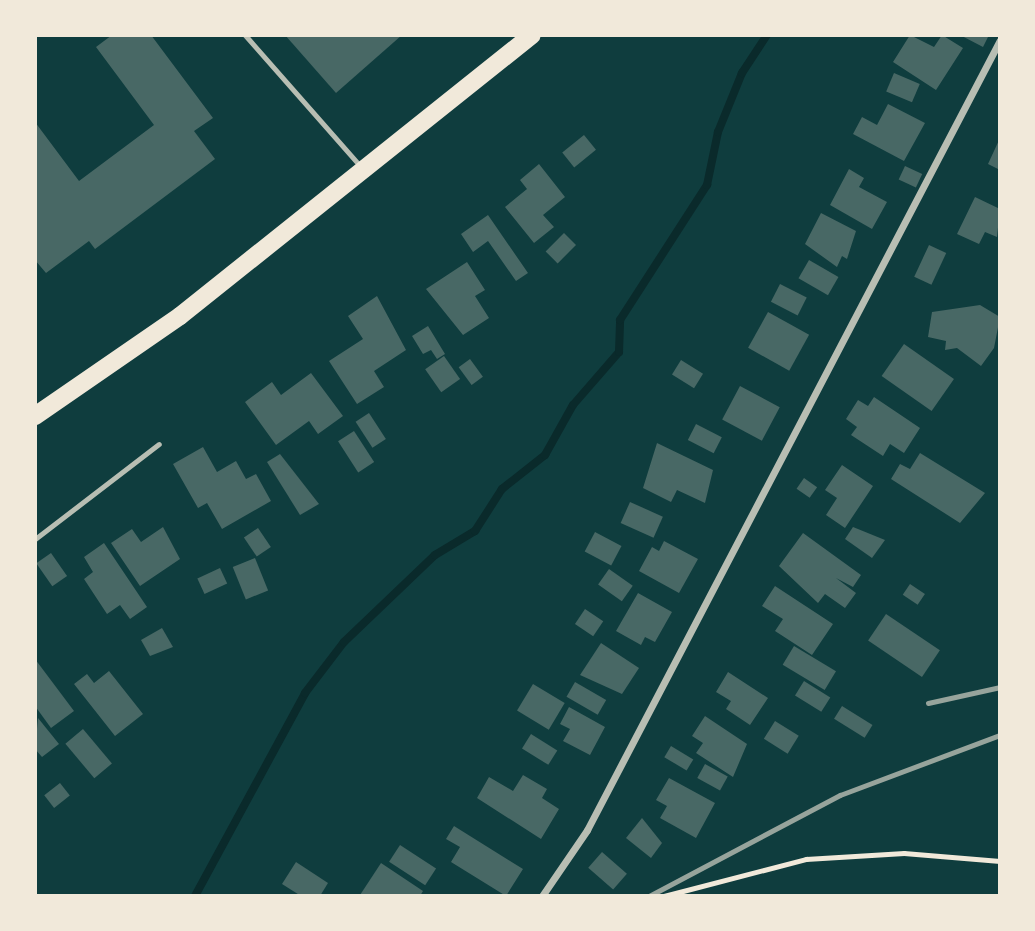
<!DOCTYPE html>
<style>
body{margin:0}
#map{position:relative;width:1035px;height:931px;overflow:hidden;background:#0f3d3e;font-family:Inter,sans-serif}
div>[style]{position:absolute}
.stream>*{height:8px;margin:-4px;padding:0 4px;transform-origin:4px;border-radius:4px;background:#0a2a2b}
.building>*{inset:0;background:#486865;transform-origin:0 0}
.path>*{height:4.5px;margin:-2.25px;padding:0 2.25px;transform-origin:2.25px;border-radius:2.25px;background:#f1e9da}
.service>*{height:5px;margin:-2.5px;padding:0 2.5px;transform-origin:2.5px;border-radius:2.5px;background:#b8beb3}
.minor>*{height:7px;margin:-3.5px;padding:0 3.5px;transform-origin:3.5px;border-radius:3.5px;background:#b8beb3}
.primary>*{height:18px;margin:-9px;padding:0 9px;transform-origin:9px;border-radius:9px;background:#f1e9da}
.rail>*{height:5px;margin:-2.5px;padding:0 2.5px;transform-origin:2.5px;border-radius:2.5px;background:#97a49c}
span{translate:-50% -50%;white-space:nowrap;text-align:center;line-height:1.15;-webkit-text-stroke:5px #f1e9da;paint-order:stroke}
.frame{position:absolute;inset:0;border:37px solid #f1e9da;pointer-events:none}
</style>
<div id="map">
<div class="stream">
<div style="left:195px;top:896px;width:231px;rotate:-61.5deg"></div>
<div style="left:305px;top:693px;width:64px;rotate:-52.6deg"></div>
<div style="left:344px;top:642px;width:126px;rotate:-43.7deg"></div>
<div style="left:435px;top:555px;width:47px;rotate:-31deg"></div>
<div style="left:475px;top:531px;width:50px;rotate:-57.3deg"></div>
<div style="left:502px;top:489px;width:55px;rotate:-38.3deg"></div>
<div style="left:545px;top:455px;width:57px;rotate:-60.8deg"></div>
<div style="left:573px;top:405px;width:70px;rotate:-49deg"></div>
<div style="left:619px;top:352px;width:32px;rotate:-88deg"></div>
<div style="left:620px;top:320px;width:161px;rotate:-57.2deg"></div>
<div style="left:707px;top:185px;width:54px;rotate:-78.3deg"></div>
<div style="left:718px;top:132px;width:64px;rotate:-67.9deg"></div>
<div style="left:742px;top:73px;width:45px;rotate:-56.7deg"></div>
</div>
<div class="building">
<div style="clip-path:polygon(112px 35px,151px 35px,213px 118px,194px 131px,215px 159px,95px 249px,89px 241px,46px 273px,35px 260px,35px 122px,79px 181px,154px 125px,96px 47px)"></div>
<div style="clip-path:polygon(285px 35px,402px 35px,336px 93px)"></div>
<div style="clip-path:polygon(910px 35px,934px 47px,942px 35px,963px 48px,936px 90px,893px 62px)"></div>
<div style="clip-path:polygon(960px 35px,989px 35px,983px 47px)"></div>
<div style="left:894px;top:73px;width:28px;height:20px;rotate:23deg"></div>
<div style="clip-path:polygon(888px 104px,925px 123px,904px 161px,853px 134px,862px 117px,877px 125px)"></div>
<div style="left:584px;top:135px;width:19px;height:28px;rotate:51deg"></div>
<div style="clip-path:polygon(1000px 138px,1000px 170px,988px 164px)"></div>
<div style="clip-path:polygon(539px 164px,565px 197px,543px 215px,554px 227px,534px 243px,505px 207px,527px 189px,520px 180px)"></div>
<div style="left:905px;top:166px;width:19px;height:15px;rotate:25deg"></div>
<div style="clip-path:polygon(849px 169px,864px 178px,859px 187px,887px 202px,872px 229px,830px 205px)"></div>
<div style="clip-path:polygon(975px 197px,1000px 209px,997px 237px,985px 232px,979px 244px,957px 234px)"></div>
<div style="clip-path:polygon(821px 213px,856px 231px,847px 259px,842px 256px,837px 267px,805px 244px)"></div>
<div style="clip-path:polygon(488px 215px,528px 273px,516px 281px,488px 241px,473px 252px,461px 234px)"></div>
<div style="left:564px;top:233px;width:17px;height:26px;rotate:45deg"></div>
<div style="left:929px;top:245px;width:19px;height:35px;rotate:25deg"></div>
<div style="left:809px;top:260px;width:34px;height:21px;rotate:30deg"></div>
<div style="clip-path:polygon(467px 262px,485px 290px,475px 296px,489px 318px,463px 335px,426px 289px)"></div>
<div style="left:780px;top:284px;width:30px;height:20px;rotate:27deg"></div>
<div style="clip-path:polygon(377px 296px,406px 350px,374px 371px,384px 387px,357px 404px,329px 361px,363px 339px,348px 316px)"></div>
<div style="clip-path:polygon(980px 305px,1000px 317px,994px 348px,981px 366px,957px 348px,945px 350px,946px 341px,928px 337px,932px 312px)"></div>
<div style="left:768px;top:312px;width:47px;height:41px;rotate:29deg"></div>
<div style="clip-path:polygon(428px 326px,445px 354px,437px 359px,431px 350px,423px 354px,412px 336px)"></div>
<div style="left:904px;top:344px;width:61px;height:39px;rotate:35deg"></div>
<div style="left:444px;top:356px;width:28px;height:23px;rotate:55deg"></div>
<div style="left:470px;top:359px;width:22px;height:14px;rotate:54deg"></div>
<div style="left:681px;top:360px;width:26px;height:17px;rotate:32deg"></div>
<div style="clip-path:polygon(311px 373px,343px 416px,318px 434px,309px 421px,276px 445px,245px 402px,272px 382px,281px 395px)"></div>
<div style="left:740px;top:386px;width:45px;height:38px;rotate:28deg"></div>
<div style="clip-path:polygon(874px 397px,920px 428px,904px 453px,890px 444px,883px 456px,851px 435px,857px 427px,846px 419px,858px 400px,868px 406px)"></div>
<div style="left:369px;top:413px;width:31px;height:16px;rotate:57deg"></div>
<div style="left:696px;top:424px;width:29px;height:18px;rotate:27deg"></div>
<div style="left:354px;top:431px;width:37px;height:19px;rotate:57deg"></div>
<div style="clip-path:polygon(657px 443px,713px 470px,705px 503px,677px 490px,671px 502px,643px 488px)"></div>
<div style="clip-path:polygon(203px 447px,217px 472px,236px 461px,246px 479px,256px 474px,271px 501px,222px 529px,207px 503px,198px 508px,173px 464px)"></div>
<div style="clip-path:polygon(920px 453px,985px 493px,960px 523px,891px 479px,900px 464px,910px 469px)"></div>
<div style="clip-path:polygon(280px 454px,319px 504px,300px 515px,267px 462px)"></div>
<div style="clip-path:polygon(842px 465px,873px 486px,845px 528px,826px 515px,837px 498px,825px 490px)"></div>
<div style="left:804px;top:478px;width:16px;height:13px;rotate:35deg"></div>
<div style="left:630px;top:502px;width:36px;height:23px;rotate:24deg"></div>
<div style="clip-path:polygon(163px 527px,180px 559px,140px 586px,111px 543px,132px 529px,141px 542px)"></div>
<div style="clip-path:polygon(853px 527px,885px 540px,872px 558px,845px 539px)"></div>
<div style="left:258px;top:528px;width:23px;height:17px;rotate:56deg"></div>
<div style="left:595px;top:532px;width:30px;height:22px;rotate:28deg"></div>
<div style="clip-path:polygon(803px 533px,861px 575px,853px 587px,836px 578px,856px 593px,845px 608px,825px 594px,818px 603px,779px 566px)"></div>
<div style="clip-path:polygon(664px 541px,698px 559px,679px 593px,639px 571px,652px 547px,659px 551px)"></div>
<div style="clip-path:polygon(104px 543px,147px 607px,130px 619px,120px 605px,107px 614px,84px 579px,93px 572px,84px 557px)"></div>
<div style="left:51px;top:553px;width:28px;height:18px;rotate:55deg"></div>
<div style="left:255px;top:558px;width:35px;height:24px;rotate:68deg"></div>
<div style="left:220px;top:568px;width:17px;height:25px;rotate:65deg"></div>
<div style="left:609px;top:569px;width:29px;height:19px;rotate:35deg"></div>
<div style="left:910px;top:584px;width:18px;height:13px;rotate:34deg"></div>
<div style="clip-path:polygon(775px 586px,833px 624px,812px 655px,775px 631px,783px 619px,762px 606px)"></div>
<div style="clip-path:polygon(638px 593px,672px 612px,655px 642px,645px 637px,641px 645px,616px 631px)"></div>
<div style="left:585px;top:609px;width:22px;height:18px;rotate:34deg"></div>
<div style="left:886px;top:614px;width:65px;height:32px;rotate:34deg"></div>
<div style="clip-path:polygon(162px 628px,173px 647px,150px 656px,141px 640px)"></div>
<div style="clip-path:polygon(601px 643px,639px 668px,622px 694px,580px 675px)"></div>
<div style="left:794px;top:646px;width:49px;height:22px;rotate:31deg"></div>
<div style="clip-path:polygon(35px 659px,74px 711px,51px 728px,35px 706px)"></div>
<div style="clip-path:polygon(109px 671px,143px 714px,115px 736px,74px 684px,87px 674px,94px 683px)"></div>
<div style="clip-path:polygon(728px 672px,768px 698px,750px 725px,726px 709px,731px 701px,716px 692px)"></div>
<div style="left:804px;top:681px;width:31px;height:17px;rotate:32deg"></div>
<div style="left:575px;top:682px;width:36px;height:17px;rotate:30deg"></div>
<div style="left:533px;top:684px;width:37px;height:31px;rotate:31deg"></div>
<div style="left:842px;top:706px;width:36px;height:15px;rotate:32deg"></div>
<div style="clip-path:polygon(569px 707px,605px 727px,590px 755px,563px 741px,570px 729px,560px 724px)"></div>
<div style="clip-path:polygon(705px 716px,747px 744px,733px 777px,696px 753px,703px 743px,692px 736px)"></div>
<div style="clip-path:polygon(38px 718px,59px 744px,42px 757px,35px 749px)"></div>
<div style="left:775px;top:721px;width:28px;height:21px;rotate:32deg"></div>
<div style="left:83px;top:729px;width:45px;height:23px;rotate:50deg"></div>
<div style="left:531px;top:734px;width:31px;height:17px;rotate:32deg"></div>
<div style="left:671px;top:746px;width:26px;height:13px;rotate:31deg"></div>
<div style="left:705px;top:764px;width:26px;height:16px;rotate:29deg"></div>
<div style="clip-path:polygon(523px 775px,547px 789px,542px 798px,559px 809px,541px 839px,477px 798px,489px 777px,513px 791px)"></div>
<div style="clip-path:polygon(669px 778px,715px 803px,696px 838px,660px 818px,667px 806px,656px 800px)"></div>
<div style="left:60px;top:783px;width:16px;height:20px;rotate:52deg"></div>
<div style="clip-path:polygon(642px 818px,662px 843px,651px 858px,626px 838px)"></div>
<div style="clip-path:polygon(454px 826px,523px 869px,506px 896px,451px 862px,460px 847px,446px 839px)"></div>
<div style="left:400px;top:845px;width:43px;height:20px;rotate:33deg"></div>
<div style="left:602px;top:852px;width:33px;height:21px;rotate:41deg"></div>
<div style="clip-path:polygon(296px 862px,328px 883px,320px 896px,301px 896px,282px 884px)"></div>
<div style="clip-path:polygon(381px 863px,423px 891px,420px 896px,360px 895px)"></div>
</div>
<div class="path">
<div style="left:664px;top:896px;width:147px;rotate:-14.6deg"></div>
<div style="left:806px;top:859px;width:98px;rotate:-3.5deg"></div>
<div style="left:904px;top:853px;width:96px;rotate:4.8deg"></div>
</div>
<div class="service">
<div style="left:245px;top:35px;width:177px;rotate:48.7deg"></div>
<div style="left:35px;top:539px;width:156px;rotate:-37.5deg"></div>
</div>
<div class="minor">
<div style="left:542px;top:896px;width:80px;rotate:-55.7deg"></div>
<div style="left:587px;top:830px;width:891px;rotate:-62.4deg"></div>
</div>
<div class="primary">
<div style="left:35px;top:416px;width:176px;rotate:-34.6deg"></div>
<div style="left:180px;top:316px;width:450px;rotate:-38.6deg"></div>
</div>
<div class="rail">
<div style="left:928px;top:703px;width:74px;rotate:-12.5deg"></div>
<div style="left:649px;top:896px;width:216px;rotate:-27.9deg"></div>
<div style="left:840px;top:795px;width:171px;rotate:-20.6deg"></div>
</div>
<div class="frame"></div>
</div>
